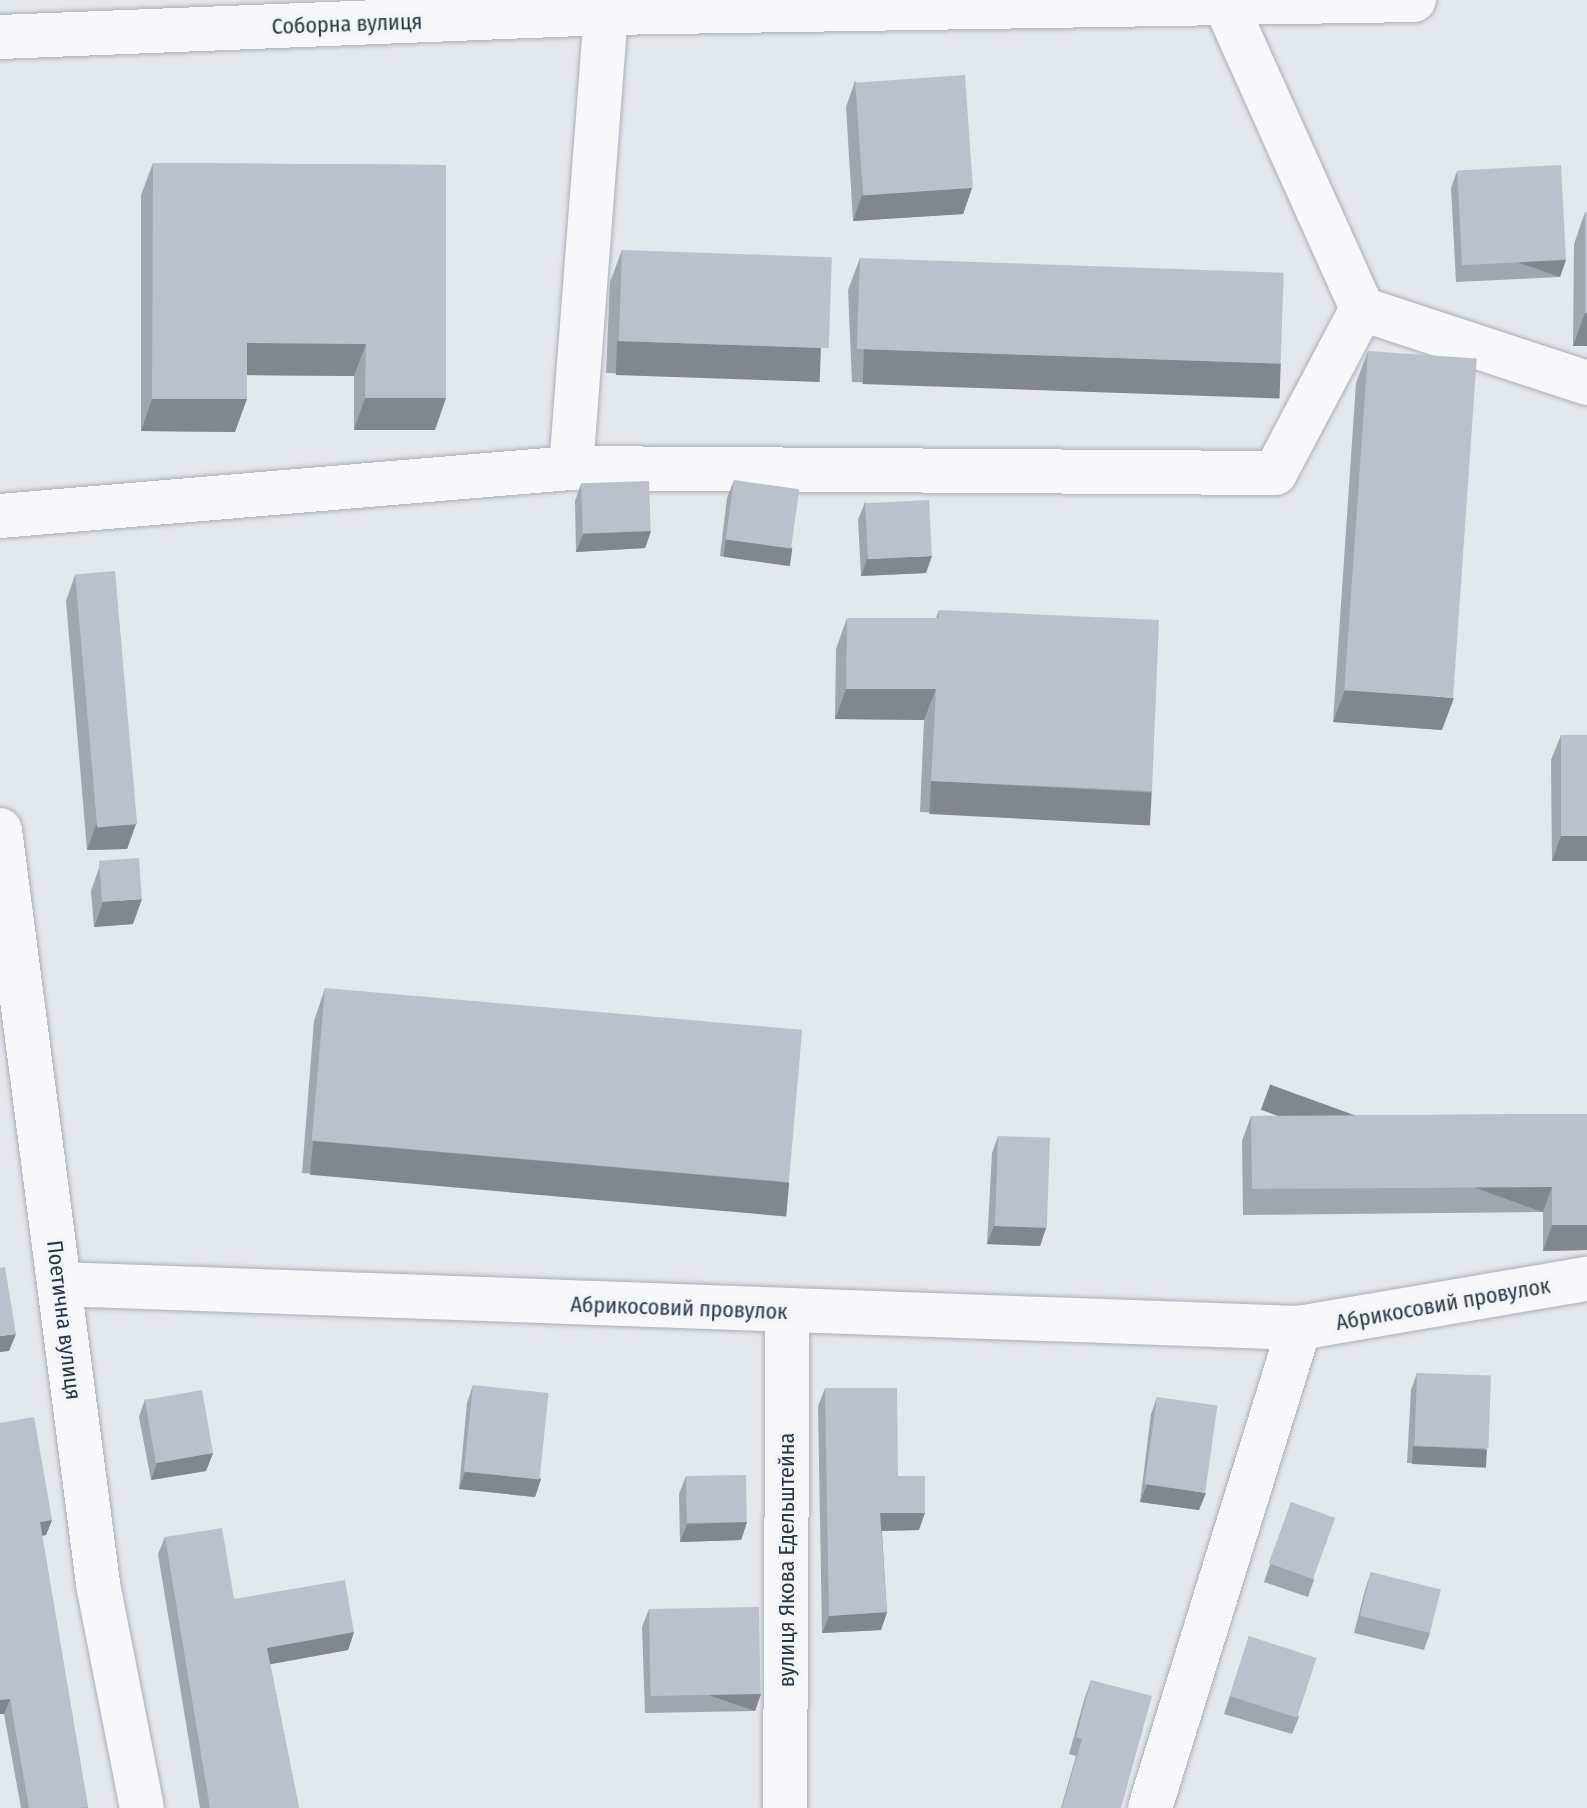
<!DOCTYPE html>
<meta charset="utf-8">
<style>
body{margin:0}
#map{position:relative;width:1587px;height:1808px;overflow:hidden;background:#e3e8ec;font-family:"Fira Sans Condensed",sans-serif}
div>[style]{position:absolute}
.roads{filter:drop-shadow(0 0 2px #a7afb7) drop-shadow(0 0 2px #a7afb7)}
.minor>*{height:44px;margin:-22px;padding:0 22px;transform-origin:22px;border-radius:22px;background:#f6f8fa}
.wall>*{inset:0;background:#a0a6ae}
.shaded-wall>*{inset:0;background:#82878d;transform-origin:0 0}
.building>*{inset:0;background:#bac1ca;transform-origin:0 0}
span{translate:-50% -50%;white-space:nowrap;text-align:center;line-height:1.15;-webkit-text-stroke:7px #f3f6f9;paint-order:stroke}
.street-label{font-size:22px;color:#293745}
</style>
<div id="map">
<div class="roads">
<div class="minor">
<div style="left:1227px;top:8px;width:330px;rotate:65.8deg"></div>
<div style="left:0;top:37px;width:606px;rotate:-2.27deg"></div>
<div style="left:606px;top:13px;width:808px;rotate:-0.92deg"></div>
<div style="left:571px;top:468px;width:456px;rotate:-85.6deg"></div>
<div style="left:0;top:516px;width:573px;rotate:-4.81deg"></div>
<div style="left:571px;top:468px;width:704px;rotate:0.41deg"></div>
<div style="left:1275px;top:473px;width:186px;rotate:-62.1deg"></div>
<div style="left:1362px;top:309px;width:237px;rotate:18.2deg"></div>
<div style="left:0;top:830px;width:760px;rotate:82.59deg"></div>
<div style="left:98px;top:1584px;width:228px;rotate:78.9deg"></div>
<div style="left:59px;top:1284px;width:1241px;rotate:2.03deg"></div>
<div style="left:1299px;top:1328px;width:292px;rotate:-9.7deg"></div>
<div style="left:785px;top:1808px;width:495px;rotate:-89.7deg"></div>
<div style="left:1150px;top:1808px;width:503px;rotate:-72.75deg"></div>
</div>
</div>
<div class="wall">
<div style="clip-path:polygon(855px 81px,972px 188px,963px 214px,853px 221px,846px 107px)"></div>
<div style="clip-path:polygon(153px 163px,446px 165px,435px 430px,354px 430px,354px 376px,247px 375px,235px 432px,141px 431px,141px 195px)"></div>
<div style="clip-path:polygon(1457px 171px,1560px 277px,1456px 282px,1451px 188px)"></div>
<div style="clip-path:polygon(1585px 212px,1587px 212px,1587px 346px,1573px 346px,1574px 244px)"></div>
<div style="clip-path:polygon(622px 250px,821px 348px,809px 380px,606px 373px,610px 282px)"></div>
<div style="clip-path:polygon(860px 258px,1281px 363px,1270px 396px,852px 382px,848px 290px)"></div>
<div style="clip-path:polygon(1368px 351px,1442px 730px,1333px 722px,1356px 383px)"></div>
<div style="clip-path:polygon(734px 480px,792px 548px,786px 565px,720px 556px,727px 498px)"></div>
<div style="clip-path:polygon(581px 484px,651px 531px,645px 548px,576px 552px,575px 501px)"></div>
<div style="clip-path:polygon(865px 502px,926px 573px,861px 576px,858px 520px)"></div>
<div style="clip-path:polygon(75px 575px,136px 824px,127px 849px,87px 850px,66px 601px)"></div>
<div style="clip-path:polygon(939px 610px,1152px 791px,1141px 822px,920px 812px,924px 720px,835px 719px,836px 649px,847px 618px,936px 618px)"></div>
<div style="clip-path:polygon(1561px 735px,1587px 735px,1587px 861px,1552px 861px,1551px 760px)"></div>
<div style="clip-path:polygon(100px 865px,133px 924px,94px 927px,91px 891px)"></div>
<div style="clip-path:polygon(325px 988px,789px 1181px,777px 1213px,302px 1173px,314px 1021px)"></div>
<div style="clip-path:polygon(1587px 1114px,1587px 1250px,1543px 1251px,1543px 1212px,1243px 1215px,1242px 1141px,1251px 1116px)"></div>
<div style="clip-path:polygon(998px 1136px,1046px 1228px,1040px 1246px,987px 1244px,992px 1153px)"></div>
<div style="clip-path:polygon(1417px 1373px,1487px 1450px,1481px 1467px,1407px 1463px,1411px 1390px)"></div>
<div style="clip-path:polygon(473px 1385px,541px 1479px,535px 1497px,459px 1489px,467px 1403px)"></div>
<div style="clip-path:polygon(825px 1388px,898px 1476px,919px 1530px,882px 1531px,887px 1612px,881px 1630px,822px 1633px,818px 1406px)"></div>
<div style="clip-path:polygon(1157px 1397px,1199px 1510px,1140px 1502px,1151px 1414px)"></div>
<div style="clip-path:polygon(145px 1399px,213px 1453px,206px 1471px,151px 1480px,139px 1417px)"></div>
<div style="clip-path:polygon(0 1423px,52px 1520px,46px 1535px,42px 1536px,88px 1808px,21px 1808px,4px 1714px,0 1714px)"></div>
<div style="clip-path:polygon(686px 1476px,747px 1522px,741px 1540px,680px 1542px,679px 1494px)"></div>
<div style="clip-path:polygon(1291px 1502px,1314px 1580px,1308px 1597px,1264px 1582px)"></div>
<div style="clip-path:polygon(165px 1537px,234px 1599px,354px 1632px,348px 1650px,270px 1664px,299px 1808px,200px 1808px,158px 1554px)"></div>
<div style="clip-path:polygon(1371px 1572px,1430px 1633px,1424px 1650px,1354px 1633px,1365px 1590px)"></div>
<div style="clip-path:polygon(649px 1609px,755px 1711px,645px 1713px,642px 1627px)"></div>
<div style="clip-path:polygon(1249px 1636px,1299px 1717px,1292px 1734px,1224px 1714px)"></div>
<div style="clip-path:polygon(1091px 1680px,1121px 1808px,1061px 1808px,1076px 1756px,1069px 1754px,1085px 1697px)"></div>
</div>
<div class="shaded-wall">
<div style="clip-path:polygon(972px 188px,963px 214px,853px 221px,862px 195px)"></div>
<div style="left:1566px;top:260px;width:18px;height:103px;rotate:109deg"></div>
<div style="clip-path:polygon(1585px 313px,1587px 314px,1587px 346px,1573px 346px)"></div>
<div style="left:617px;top:341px;width:204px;height:34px;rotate:2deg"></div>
<div style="clip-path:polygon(247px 343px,366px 344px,354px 376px,235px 375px)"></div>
<div style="left:864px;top:349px;width:417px;height:35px;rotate:2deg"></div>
<div style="clip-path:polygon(365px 398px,446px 398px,435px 430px,354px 430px)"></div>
<div style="clip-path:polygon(152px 399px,247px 399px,235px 432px,141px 431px)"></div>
<div style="clip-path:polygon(651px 531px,645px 548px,576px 552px,583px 534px)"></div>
<div style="left:726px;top:539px;width:67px;height:18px;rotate:8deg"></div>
<div style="clip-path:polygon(932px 556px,926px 573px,861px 576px,867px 559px)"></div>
<div style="clip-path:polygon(846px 689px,936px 689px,924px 720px,835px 719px)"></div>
<div style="clip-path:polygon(1345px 690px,1454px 698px,1442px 730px,1333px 722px)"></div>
<div style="left:931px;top:781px;width:221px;height:33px;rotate:3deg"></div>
<div style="clip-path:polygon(136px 824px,127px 849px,87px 850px,96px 825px)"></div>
<div style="clip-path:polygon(1561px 836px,1587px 836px,1587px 861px,1552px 861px)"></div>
<div style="clip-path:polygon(142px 899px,133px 924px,94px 927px,103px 902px)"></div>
<div style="left:313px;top:1141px;width:478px;height:34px;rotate:5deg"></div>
<div style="left:1552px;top:1187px;width:27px;height:300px;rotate:110deg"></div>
<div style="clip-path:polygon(1552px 1225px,1587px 1225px,1587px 1250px,1543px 1251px)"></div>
<div style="clip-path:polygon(994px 1226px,1046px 1228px,1040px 1246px,987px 1244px)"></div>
<div style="clip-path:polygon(16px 1334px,9px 1351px,0 1352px,0 1336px)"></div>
<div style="left:1413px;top:1446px;width:74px;height:18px;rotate:3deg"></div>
<div style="clip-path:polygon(213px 1453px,206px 1471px,151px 1480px,157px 1463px)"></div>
<div style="clip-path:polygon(465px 1472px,541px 1479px,535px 1497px,459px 1489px)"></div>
<div style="clip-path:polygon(1147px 1484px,1206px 1493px,1199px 1510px,1140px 1502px)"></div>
<div style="clip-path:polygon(880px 1513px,925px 1513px,919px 1530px,874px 1531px)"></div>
<div style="clip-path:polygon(52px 1520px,46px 1535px,34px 1537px,40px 1522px)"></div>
<div style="clip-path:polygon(747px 1522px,741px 1540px,680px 1542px,687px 1524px)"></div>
<div style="clip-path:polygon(887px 1612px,881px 1630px,822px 1633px,829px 1616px)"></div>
<div style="clip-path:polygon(354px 1632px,348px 1650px,261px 1666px,267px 1648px)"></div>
<div style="left:761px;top:1694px;width:18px;height:110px;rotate:109deg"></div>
<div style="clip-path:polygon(10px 1699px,4px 1714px,0 1714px,0 1700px)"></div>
</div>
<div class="building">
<div style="left:965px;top:75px;width:113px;height:110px;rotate:86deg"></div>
<div style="clip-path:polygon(153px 163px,446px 165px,446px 398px,365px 398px,366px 344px,247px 343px,247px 399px,152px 399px)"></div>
<div style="left:1561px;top:165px;width:95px;height:104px;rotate:87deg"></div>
<div style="left:1585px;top:212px;width:2px;height:101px"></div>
<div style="left:622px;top:250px;width:210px;height:91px;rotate:2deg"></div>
<div style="left:860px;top:258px;width:424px;height:91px;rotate:2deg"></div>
<div style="left:1368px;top:351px;width:109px;height:340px;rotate:4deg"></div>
<div style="left:734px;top:480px;width:66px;height:60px;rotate:8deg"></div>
<div style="left:649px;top:481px;width:50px;height:68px;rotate:88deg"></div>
<div style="left:929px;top:500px;width:56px;height:64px;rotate:87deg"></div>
<div style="left:115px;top:571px;width:254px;height:40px;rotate:85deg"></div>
<div style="clip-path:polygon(939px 610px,1159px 620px,1152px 791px,931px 781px,936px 689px,846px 689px,847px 618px,939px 618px)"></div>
<div style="left:1561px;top:735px;width:26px;height:101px"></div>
<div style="left:139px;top:858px;width:41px;height:40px;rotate:86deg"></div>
<div style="left:325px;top:988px;width:479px;height:153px;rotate:5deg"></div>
<div style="clip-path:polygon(1587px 1114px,1587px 1225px,1552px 1225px,1552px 1187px,1252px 1189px,1251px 1116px)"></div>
<div style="left:998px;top:1136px;width:52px;height:90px;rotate:2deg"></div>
<div style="clip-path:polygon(5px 1267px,16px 1334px,0 1336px,0 1268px)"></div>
<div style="left:1417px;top:1373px;width:74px;height:73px;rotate:2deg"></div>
<div style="left:473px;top:1385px;width:76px;height:87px;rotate:6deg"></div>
<div style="clip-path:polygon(825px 1388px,897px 1388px,898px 1476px,925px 1476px,925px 1513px,880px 1513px,887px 1612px,829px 1616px)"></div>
<div style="left:202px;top:1390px;width:64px;height:58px;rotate:80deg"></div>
<div style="left:1157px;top:1397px;width:61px;height:88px;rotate:8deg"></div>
<div style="clip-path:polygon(34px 1417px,52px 1520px,40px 1522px,88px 1807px,81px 1808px,29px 1808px,10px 1699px,0 1700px,0 1423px)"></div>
<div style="left:746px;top:1475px;width:47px;height:60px;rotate:89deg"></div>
<div style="left:1291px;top:1502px;width:47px;height:65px;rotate:20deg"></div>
<div style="clip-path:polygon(222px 1528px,234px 1599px,345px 1580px,354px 1632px,267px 1648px,299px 1808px,210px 1808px,165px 1537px)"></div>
<div style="left:1371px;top:1572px;width:72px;height:45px;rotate:14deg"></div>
<div style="left:759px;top:1607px;width:87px;height:110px;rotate:89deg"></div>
<div style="left:1249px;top:1636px;width:71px;height:63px;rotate:18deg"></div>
<div style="clip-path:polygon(1091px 1680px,1152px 1696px,1121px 1808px,1062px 1808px,1082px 1739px,1076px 1737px)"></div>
</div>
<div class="street-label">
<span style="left:347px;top:24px;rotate:-2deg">Соборна вулиця</span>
<span style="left:1443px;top:1304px;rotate:-10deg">Абрикосовий провулок</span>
<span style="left:679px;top:1308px;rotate:2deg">Абрикосовий провулок</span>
<span style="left:64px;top:1320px;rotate:83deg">Поетична вулиця</span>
<span style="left:787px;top:1560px;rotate:-90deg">вулиця Якова Едельштейна</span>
</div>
</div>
